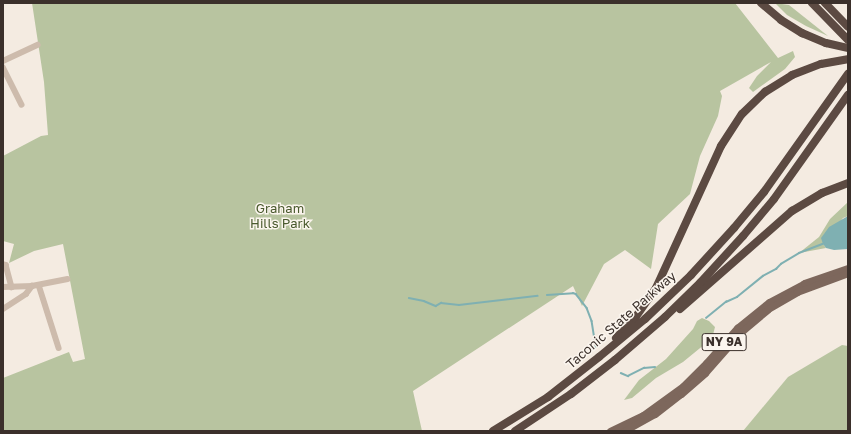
<!DOCTYPE html>
<style>
body{margin:0}
#map{position:relative;width:851px;height:434px;overflow:hidden;background:#f4ebe1;font-family:"Golos Text",sans-serif}
div>[style]{position:absolute}
.green>*{inset:0;background:#b8c4a0}
.water>*{inset:0;background:#7fb0b2}
.stream>*{height:1.5px;margin:-0.75px;padding:0 0.75px;transform-origin:0.75px;border-radius:0.75px;background:#7fb0b2}
.minor>*{height:5.5px;margin:-2.75px;padding:0 2.75px;transform-origin:2.75px;border-radius:2.75px;background:#cdbbac}
.major>*{height:7px;margin:-3.5px;padding:0 3.5px;transform-origin:3.5px;border-radius:3.5px;background:#7d675c}
.highway>*{height:8px;margin:-4px;padding:0 4px;transform-origin:4px;border-radius:4px;background:#5c4a42}
span{translate:-50% -50%;white-space:nowrap;text-align:center;line-height:1.15;-webkit-text-stroke:3px #fbf5ee;paint-order:stroke}
.shield-label span{padding:1px 3px;background:#fbf5ee;border:1px solid;border-radius:3px;-webkit-text-stroke-width:0}
.shield-label{font-size:12px;color:#3b302b;font-weight:700}
.park-label{font-size:13px;color:#4a5a2e}
.street-label{font-size:13px;color:#3b302b}
.frame{position:absolute;inset:0;border:4px solid #3b302b;pointer-events:none}
</style>
<div id="map">
<div class="green">
<div style="clip-path:polygon(32px 3px,735px 3px,778px 58px,793px 51px,795px 57px,785px 69px,753px 92px,749px 88px,757px 76px,771px 62px,720px 91px,722px 96px,718px 116px,700px 156px,690px 194px,658px 224px,651px 269px,625px 250px,604px 264px,582px 306px,573px 286px,413px 391px,422px 431px,3px 431px,3px 378px,69px 352px,73px 362px,85px 359px,63px 244px,34px 251px,9px 263px,14px 244px,3px 241px,3px 156px,41px 136px,48px 135px,44px 82px)"></div>
<div style="clip-path:polygon(775px 3px,789px 5px,828px 36px,806px 26px,787px 15px)"></div>
<div style="clip-path:polygon(848px 202px,848px 216px,843px 218px,823px 244px,826px 248px,799px 253px,819px 237px,830px 219px)"></div>
<div style="clip-path:polygon(702px 318px,709px 321px,715px 327px,713px 335px,705px 344px,683px 362px,656px 378px,632px 398px,624px 400px,639px 380px,666px 359px,693px 329px,697px 321px)"></div>
<div style="clip-path:polygon(842px 345px,848px 346px,848px 431px,743px 431px,788px 377px)"></div>
</div>
<div class="water">
<div style="clip-path:polygon(848px 216px,848px 249px,834px 250px,826px 248px,823px 244px,821px 238px,824px 234px,829px 227px)"></div>
</div>
<div class="stream">
<div style="left:547px;top:295px;width:26px;rotate:-4deg"></div>
<div style="left:573px;top:293px;width:3px;rotate:18deg"></div>
<div style="left:576px;top:294px;width:18px;rotate:52deg"></div>
<div style="left:587px;top:308px;width:14px;rotate:69deg"></div>
<div style="left:592px;top:321px;width:26px;rotate:81deg"></div>
<div style="left:409px;top:298px;width:15px;rotate:11deg"></div>
<div style="left:424px;top:301px;width:13px;rotate:23deg"></div>
<div style="left:436px;top:306px;width:6px;rotate:-31deg"></div>
<div style="left:441px;top:303px;width:18px;rotate:6deg"></div>
<div style="left:459px;top:305px;width:79px;rotate:-6.6deg"></div>
<div style="left:706px;top:318px;width:26px;rotate:-39deg"></div>
<div style="left:726px;top:302px;width:12px;rotate:-24deg"></div>
<div style="left:737px;top:297px;width:33px;rotate:-39deg"></div>
<div style="left:763px;top:276px;width:15px;rotate:-28deg"></div>
<div style="left:776px;top:269px;width:7px;rotate:-45deg"></div>
<div style="left:781px;top:264px;width:21px;rotate:-31deg"></div>
<div style="left:799px;top:253px;width:26px;rotate:-21deg"></div>
<div style="left:621px;top:373px;width:8px;rotate:23deg"></div>
<div style="left:628px;top:376px;width:18px;rotate:-27deg"></div>
<div style="left:644px;top:368px;width:11px;rotate:-5deg"></div>
</div>
<div class="minor">
<div style="left:3px;top:61px;width:38px;rotate:-25deg"></div>
<div style="left:3px;top:67px;width:42px;rotate:63.4deg"></div>
<div style="left:3px;top:264px;width:3px;rotate:18deg"></div>
<div style="left:6px;top:265px;width:23px;rotate:75deg"></div>
<div style="left:39px;top:285px;width:66px;rotate:72.4deg"></div>
<div style="left:3px;top:287px;width:29px;rotate:-2deg"></div>
<div style="left:32px;top:286px;width:36px;rotate:-11deg"></div>
<div style="left:3px;top:309px;width:27px;rotate:-33deg"></div>
<div style="left:26px;top:294px;width:10px;rotate:-53deg"></div>
</div>
<div class="major">
<div style="left:610px;top:431px;width:37px;rotate:-26deg"></div>
<div style="left:643px;top:415px;width:49px;rotate:-35.9deg"></div>
<div style="left:683px;top:386px;width:33px;rotate:-45deg"></div>
<div style="left:706px;top:363px;width:47px;rotate:-48.5deg"></div>
<div style="left:737px;top:328px;width:41px;rotate:-39.1deg"></div>
<div style="left:769px;top:302px;width:40px;rotate:-28deg"></div>
<div style="left:804px;top:283px;width:46px;rotate:-18.8deg"></div>
<div style="left:624px;top:431px;width:35px;rotate:-29deg"></div>
<div style="left:655px;top:414px;width:33px;rotate:-38deg"></div>
<div style="left:681px;top:394px;width:32px;rotate:-41deg"></div>
<div style="left:705px;top:373px;width:55px;rotate:-48.7deg"></div>
<div style="left:741px;top:332px;width:35px;rotate:-40deg"></div>
<div style="left:768px;top:309px;width:34px;rotate:-30deg"></div>
<div style="left:797px;top:292px;width:54px;rotate:-20.4deg"></div>
</div>
<div class="highway">
<div style="left:761px;top:3px;width:26px;rotate:40deg"></div>
<div style="left:781px;top:20px;width:25px;rotate:32deg"></div>
<div style="left:802px;top:33px;width:26px;rotate:23deg"></div>
<div style="left:826px;top:43px;width:23px;rotate:13deg"></div>
<div style="left:812px;top:3px;width:52px;rotate:45.8deg"></div>
<div style="left:825px;top:3px;width:33px;rotate:46deg"></div>
<div style="left:680px;top:309px;width:149px;rotate:-41.2deg"></div>
<div style="left:792px;top:211px;width:35px;rotate:-31deg"></div>
<div style="left:822px;top:193px;width:28px;rotate:-21deg"></div>
<div style="left:616px;top:338px;width:28px;rotate:-46deg"></div>
<div style="left:635px;top:318px;width:37px;rotate:-55deg"></div>
<div style="left:656px;top:288px;width:156px;rotate:-65.4deg"></div>
<div style="left:721px;top:146px;width:38px;rotate:-57deg"></div>
<div style="left:742px;top:114px;width:32px;rotate:-44deg"></div>
<div style="left:765px;top:92px;width:32px;rotate:-32deg"></div>
<div style="left:792px;top:75px;width:31px;rotate:-21deg"></div>
<div style="left:821px;top:64px;width:27px;rotate:-10deg"></div>
<div style="left:493px;top:431px;width:65px;rotate:-31.7deg"></div>
<div style="left:548px;top:397px;width:65px;rotate:-38.1deg"></div>
<div style="left:599px;top:357px;width:60px;rotate:-39.6deg"></div>
<div style="left:645px;top:319px;width:64px;rotate:-43.7deg"></div>
<div style="left:691px;top:275px;width:64px;rotate:-47.5deg"></div>
<div style="left:734px;top:228px;width:47px;rotate:-50.2deg"></div>
<div style="left:764px;top:192px;width:145px;rotate:-54.6deg"></div>
<div style="left:515px;top:431px;width:67px;rotate:-33.5deg"></div>
<div style="left:571px;top:394px;width:56px;rotate:-37.7deg"></div>
<div style="left:615px;top:360px;width:66px;rotate:-40.7deg"></div>
<div style="left:665px;top:317px;width:49px;rotate:-44.2deg"></div>
<div style="left:700px;top:283px;width:64px;rotate:-47.5deg"></div>
<div style="left:743px;top:236px;width:48px;rotate:-50deg"></div>
<div style="left:774px;top:199px;width:128px;rotate:-54.6deg"></div>
</div>
<div class="shield-label">
<span style="left:724px;top:342px">NY 9A</span>
</div>
<div class="park-label">
<span style="left:280px;top:216px">Graham<br>Hills Park</span>
</div>
<div class="street-label">
<span style="left:621px;top:320px;rotate:-41deg">Taconic State Parkway</span>
</div>
<div class="frame"></div>
</div>
